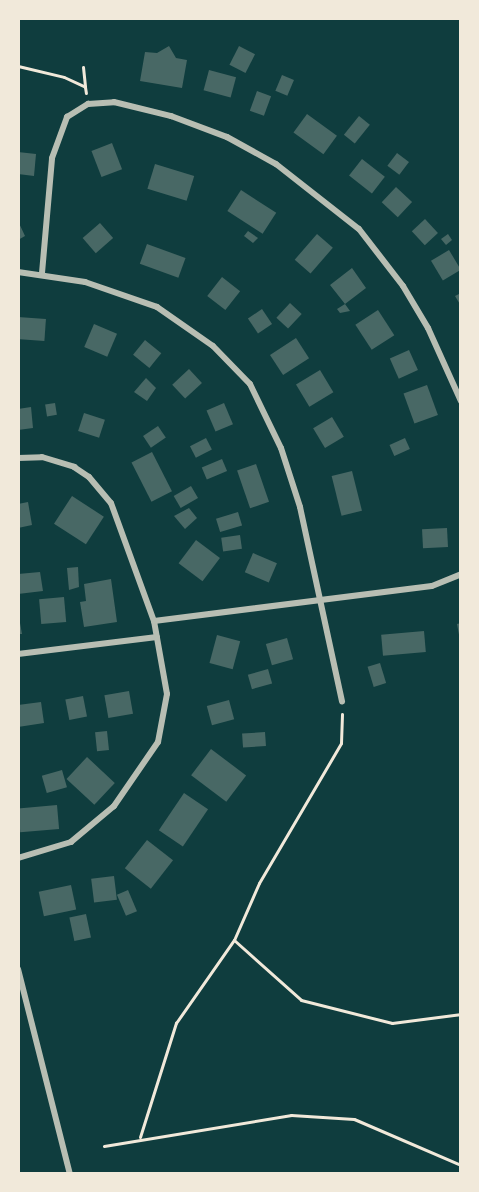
<!DOCTYPE html>
<style>
body{margin:0}
#map{position:relative;width:479px;height:1192px;overflow:hidden;background:#0f3d3e;font-family:"Asap Condensed",sans-serif}
div>[style]{position:absolute}
.building>*{inset:0;background:#486865;transform-origin:0 0}
.path>*{height:3px;margin:-1.5px;padding:0 1.5px;transform-origin:1.5px;border-radius:1.5px;background:#f1e9da}
.minor>*{height:6px;margin:-3px;padding:0 3px;transform-origin:3px;border-radius:3px;background:#b8beb3}
span{translate:-50% -50%;white-space:nowrap;text-align:center;line-height:1.15;-webkit-text-stroke:4.5px #f1e9da;paint-order:stroke}
.frame{position:absolute;inset:0;border:20px solid #f1e9da;pointer-events:none}
</style>
<div id="map">
<div class="building">
<div style="clip-path:polygon(169px 46px,176px 58px,187px 60px,182px 88px,140px 81px,145px 52px,157px 53px)"></div>
<div style="left:239px;top:46px;width:18px;height:21px;rotate:27deg"></div>
<div style="left:209px;top:70px;width:28px;height:21px;rotate:15deg"></div>
<div style="left:282px;top:75px;width:13px;height:17px;rotate:23deg"></div>
<div style="left:257px;top:91px;width:15px;height:21px;rotate:20deg"></div>
<div style="left:307px;top:114px;width:37px;height:23px;rotate:36deg"></div>
<div style="left:359px;top:116px;width:14px;height:24px;rotate:39deg"></div>
<div style="left:112px;top:143px;width:28px;height:22px;rotate:69deg"></div>
<div style="clip-path:polygon(18px 152px,36px 154px,34px 176px,18px 174px)"></div>
<div style="left:397px;top:153px;width:15px;height:16px;rotate:37deg"></div>
<div style="left:362px;top:159px;width:29px;height:21px;rotate:38deg"></div>
<div style="left:155px;top:164px;width:41px;height:26px;rotate:17deg"></div>
<div style="left:396px;top:187px;width:22px;height:21px;rotate:43deg"></div>
<div style="left:241px;top:190px;width:42px;height:25px;rotate:33deg"></div>
<div style="left:425px;top:219px;width:19px;height:18px;rotate:47deg"></div>
<div style="clip-path:polygon(18px 221px,25px 236px,18px 240px)"></div>
<div style="left:100px;top:223px;width:20px;height:23px;rotate:49deg"></div>
<div style="clip-path:polygon(248px 231px,258px 238px,253px 243px,244px 236px)"></div>
<div style="left:317px;top:234px;width:21px;height:34px;rotate:41deg"></div>
<div style="clip-path:polygon(448px 234px,452px 240px,446px 245px,441px 239px)"></div>
<div style="left:147px;top:244px;width:41px;height:21px;rotate:20deg"></div>
<div style="left:449px;top:250px;width:23px;height:21px;rotate:59deg"></div>
<div style="clip-path:polygon(352px 268px,366px 288px,345px 304px,350px 311px,340px 313px,337px 309px,345px 304px,330px 285px)"></div>
<div style="left:222px;top:277px;width:23px;height:24px;rotate:38deg"></div>
<div style="clip-path:polygon(461px 293px,461px 306px,455px 296px)"></div>
<div style="left:290px;top:303px;width:16px;height:20px;rotate:43deg"></div>
<div style="left:262px;top:309px;width:18px;height:17px;rotate:56deg"></div>
<div style="left:378px;top:310px;width:30px;height:27px;rotate:57deg"></div>
<div style="left:18px;top:317px;width:28px;height:22px;rotate:4deg"></div>
<div style="left:94px;top:324px;width:25px;height:25px;rotate:23deg"></div>
<div style="left:296px;top:338px;width:24px;height:31px;rotate:57deg"></div>
<div style="left:145px;top:340px;width:21px;height:19px;rotate:39deg"></div>
<div style="left:409px;top:350px;width:22px;height:21px;rotate:66deg"></div>
<div style="left:189px;top:369px;width:19px;height:23px;rotate:47deg"></div>
<div style="left:320px;top:370px;width:26px;height:28px;rotate:59deg"></div>
<div style="clip-path:polygon(146px 378px,156px 388px,147px 401px,134px 392px)"></div>
<div style="left:427px;top:385px;width:32px;height:25px;rotate:70deg"></div>
<div style="left:55px;top:403px;width:12px;height:10px;rotate:81deg"></div>
<div style="left:224px;top:403px;width:23px;height:19px;rotate:67deg"></div>
<div style="clip-path:polygon(31px 407px,33px 428px,18px 430px,18px 409px)"></div>
<div style="left:84px;top:413px;width:22px;height:19px;rotate:18deg"></div>
<div style="left:332px;top:417px;width:23px;height:22px;rotate:59deg"></div>
<div style="left:158px;top:426px;width:14px;height:18px;rotate:56deg"></div>
<div style="left:206px;top:438px;width:13px;height:18px;rotate:63deg"></div>
<div style="left:405px;top:438px;width:12px;height:17px;rotate:66deg"></div>
<div style="left:152px;top:452px;width:44px;height:23px;rotate:63deg"></div>
<div style="left:222px;top:459px;width:13px;height:22px;rotate:67deg"></div>
<div style="left:256px;top:464px;width:40px;height:20px;rotate:71deg"></div>
<div style="left:352px;top:471px;width:41px;height:21px;rotate:76deg"></div>
<div style="left:191px;top:486px;width:14px;height:20px;rotate:60deg"></div>
<div style="left:72px;top:496px;width:38px;height:33px;rotate:33deg"></div>
<div style="clip-path:polygon(28px 502px,32px 525px,18px 528px,18px 504px)"></div>
<div style="clip-path:polygon(189px 508px,197px 518px,185px 529px,174px 516px)"></div>
<div style="left:238px;top:512px;width:14px;height:23px;rotate:73deg"></div>
<div style="left:447px;top:528px;width:19px;height:25px;rotate:87deg"></div>
<div style="left:240px;top:535px;width:14px;height:19px;rotate:82deg"></div>
<div style="left:196px;top:540px;width:30px;height:29px;rotate:37deg"></div>
<div style="left:253px;top:553px;width:26px;height:21px;rotate:23deg"></div>
<div style="clip-path:polygon(78px 567px,79px 587px,69px 590px,67px 568px)"></div>
<div style="clip-path:polygon(40px 572px,43px 591px,18px 594px,18px 574px)"></div>
<div style="clip-path:polygon(111px 579px,117px 622px,84px 627px,80px 602px,86px 601px,84px 584px)"></div>
<div style="left:64px;top:597px;width:25px;height:25px;rotate:85deg"></div>
<div style="clip-path:polygon(18px 612px,22px 634px,18px 634px)"></div>
<div style="clip-path:polygon(461px 623px,461px 640px,460px 640px,457px 624px)"></div>
<div style="left:424px;top:631px;width:21px;height:43px;rotate:85deg"></div>
<div style="left:217px;top:635px;width:24px;height:29px;rotate:15deg"></div>
<div style="left:287px;top:638px;width:22px;height:22px;rotate:74deg"></div>
<div style="left:380px;top:663px;width:21px;height:13px;rotate:73deg"></div>
<div style="left:268px;top:669px;width:15px;height:21px;rotate:74deg"></div>
<div style="left:129px;top:691px;width:23px;height:25px;rotate:80deg"></div>
<div style="left:83px;top:696px;width:21px;height:18px;rotate:79deg"></div>
<div style="left:229px;top:700px;width:20px;height:23px;rotate:75deg"></div>
<div style="clip-path:polygon(41px 702px,44px 723px,18px 727px,18px 705px)"></div>
<div style="left:107px;top:731px;width:19px;height:12px;rotate:84deg"></div>
<div style="left:265px;top:732px;width:14px;height:23px;rotate:86deg"></div>
<div style="left:211px;top:749px;width:44px;height:33px;rotate:37deg"></div>
<div style="left:87px;top:757px;width:38px;height:30px;rotate:43deg"></div>
<div style="left:62px;top:770px;width:18px;height:21px;rotate:74deg"></div>
<div style="left:184px;top:793px;width:29px;height:45px;rotate:34deg"></div>
<div style="left:57px;top:805px;width:24px;height:39px;rotate:85deg"></div>
<div style="left:147px;top:840px;width:33px;height:36px;rotate:38deg"></div>
<div style="left:114px;top:876px;width:24px;height:23px;rotate:83deg"></div>
<div style="left:71px;top:885px;width:25px;height:33px;rotate:78deg"></div>
<div style="left:128px;top:890px;width:23px;height:12px;rotate:67deg"></div>
<div style="left:86px;top:914px;width:24px;height:17px;rotate:78deg"></div>
</div>
<div class="path">
<div style="left:18px;top:66px;width:47px;rotate:13.4deg"></div>
<div style="left:64px;top:77px;width:23px;rotate:25deg"></div>
<div style="left:85px;top:87px;width:6px;rotate:81deg"></div>
<div style="left:83px;top:67px;width:20px;rotate:84deg"></div>
<div style="left:234px;top:940px;width:62px;rotate:-66.3deg"></div>
<div style="left:259px;top:883px;width:162px;rotate:-59.6deg"></div>
<div style="left:341px;top:743px;width:29px;rotate:-88deg"></div>
<div style="left:140px;top:1137px;width:120px;rotate:-72.5deg"></div>
<div style="left:176px;top:1023px;width:101px;rotate:-55.1deg"></div>
<div style="left:234px;top:940px;width:90px;rotate:41.8deg"></div>
<div style="left:301px;top:1000px;width:94px;rotate:14.2deg"></div>
<div style="left:392px;top:1023px;width:70px;rotate:-7.4deg"></div>
<div style="left:104px;top:1146px;width:190px;rotate:-9.4deg"></div>
<div style="left:291px;top:1115px;width:63px;rotate:3.6deg"></div>
<div style="left:354px;top:1119px;width:116px;rotate:23.3deg"></div>
</div>
<div class="minor">
<div style="left:18px;top:272px;width:68px;rotate:8.5deg"></div>
<div style="left:85px;top:282px;width:76px;rotate:19.1deg"></div>
<div style="left:157px;top:307px;width:68px;rotate:34.9deg"></div>
<div style="left:213px;top:346px;width:53px;rotate:45.8deg"></div>
<div style="left:250px;top:384px;width:71px;rotate:64.2deg"></div>
<div style="left:281px;top:448px;width:62px;rotate:72.1deg"></div>
<div style="left:300px;top:507px;width:199px;rotate:77.8deg"></div>
<div style="left:42px;top:273px;width:115px;rotate:-85deg"></div>
<div style="left:52px;top:158px;width:44px;rotate:-69.9deg"></div>
<div style="left:67px;top:117px;width:25px;rotate:-32deg"></div>
<div style="left:88px;top:104px;width:26px;rotate:-4deg"></div>
<div style="left:114px;top:102px;width:59px;rotate:13.8deg"></div>
<div style="left:171px;top:116px;width:60px;rotate:20.6deg"></div>
<div style="left:227px;top:137px;width:56px;rotate:28.9deg"></div>
<div style="left:276px;top:164px;width:105px;rotate:38.1deg"></div>
<div style="left:359px;top:229px;width:72px;rotate:52.3deg"></div>
<div style="left:403px;top:286px;width:49px;rotate:59.2deg"></div>
<div style="left:428px;top:328px;width:80px;rotate:65.7deg"></div>
<div style="left:18px;top:458px;width:24px;rotate:-2deg"></div>
<div style="left:42px;top:457px;width:34px;rotate:17deg"></div>
<div style="left:74px;top:467px;width:18px;rotate:34deg"></div>
<div style="left:89px;top:477px;width:34px;rotate:50deg"></div>
<div style="left:111px;top:503px;width:126px;rotate:70deg"></div>
<div style="left:154px;top:621px;width:74px;rotate:79.9deg"></div>
<div style="left:167px;top:694px;width:49px;rotate:100.6deg"></div>
<div style="left:158px;top:742px;width:78px;rotate:124.5deg"></div>
<div style="left:114px;top:806px;width:56px;rotate:140.1deg"></div>
<div style="left:71px;top:842px;width:55px;rotate:163.2deg"></div>
<div style="left:154px;top:621px;width:280px;rotate:-7.2deg"></div>
<div style="left:432px;top:586px;width:31px;rotate:-22deg"></div>
<div style="left:18px;top:654px;width:140px;rotate:-7deg"></div>
<div style="left:18px;top:969px;width:211px;rotate:75.8deg"></div>
</div>
<div class="frame"></div>
</div>
